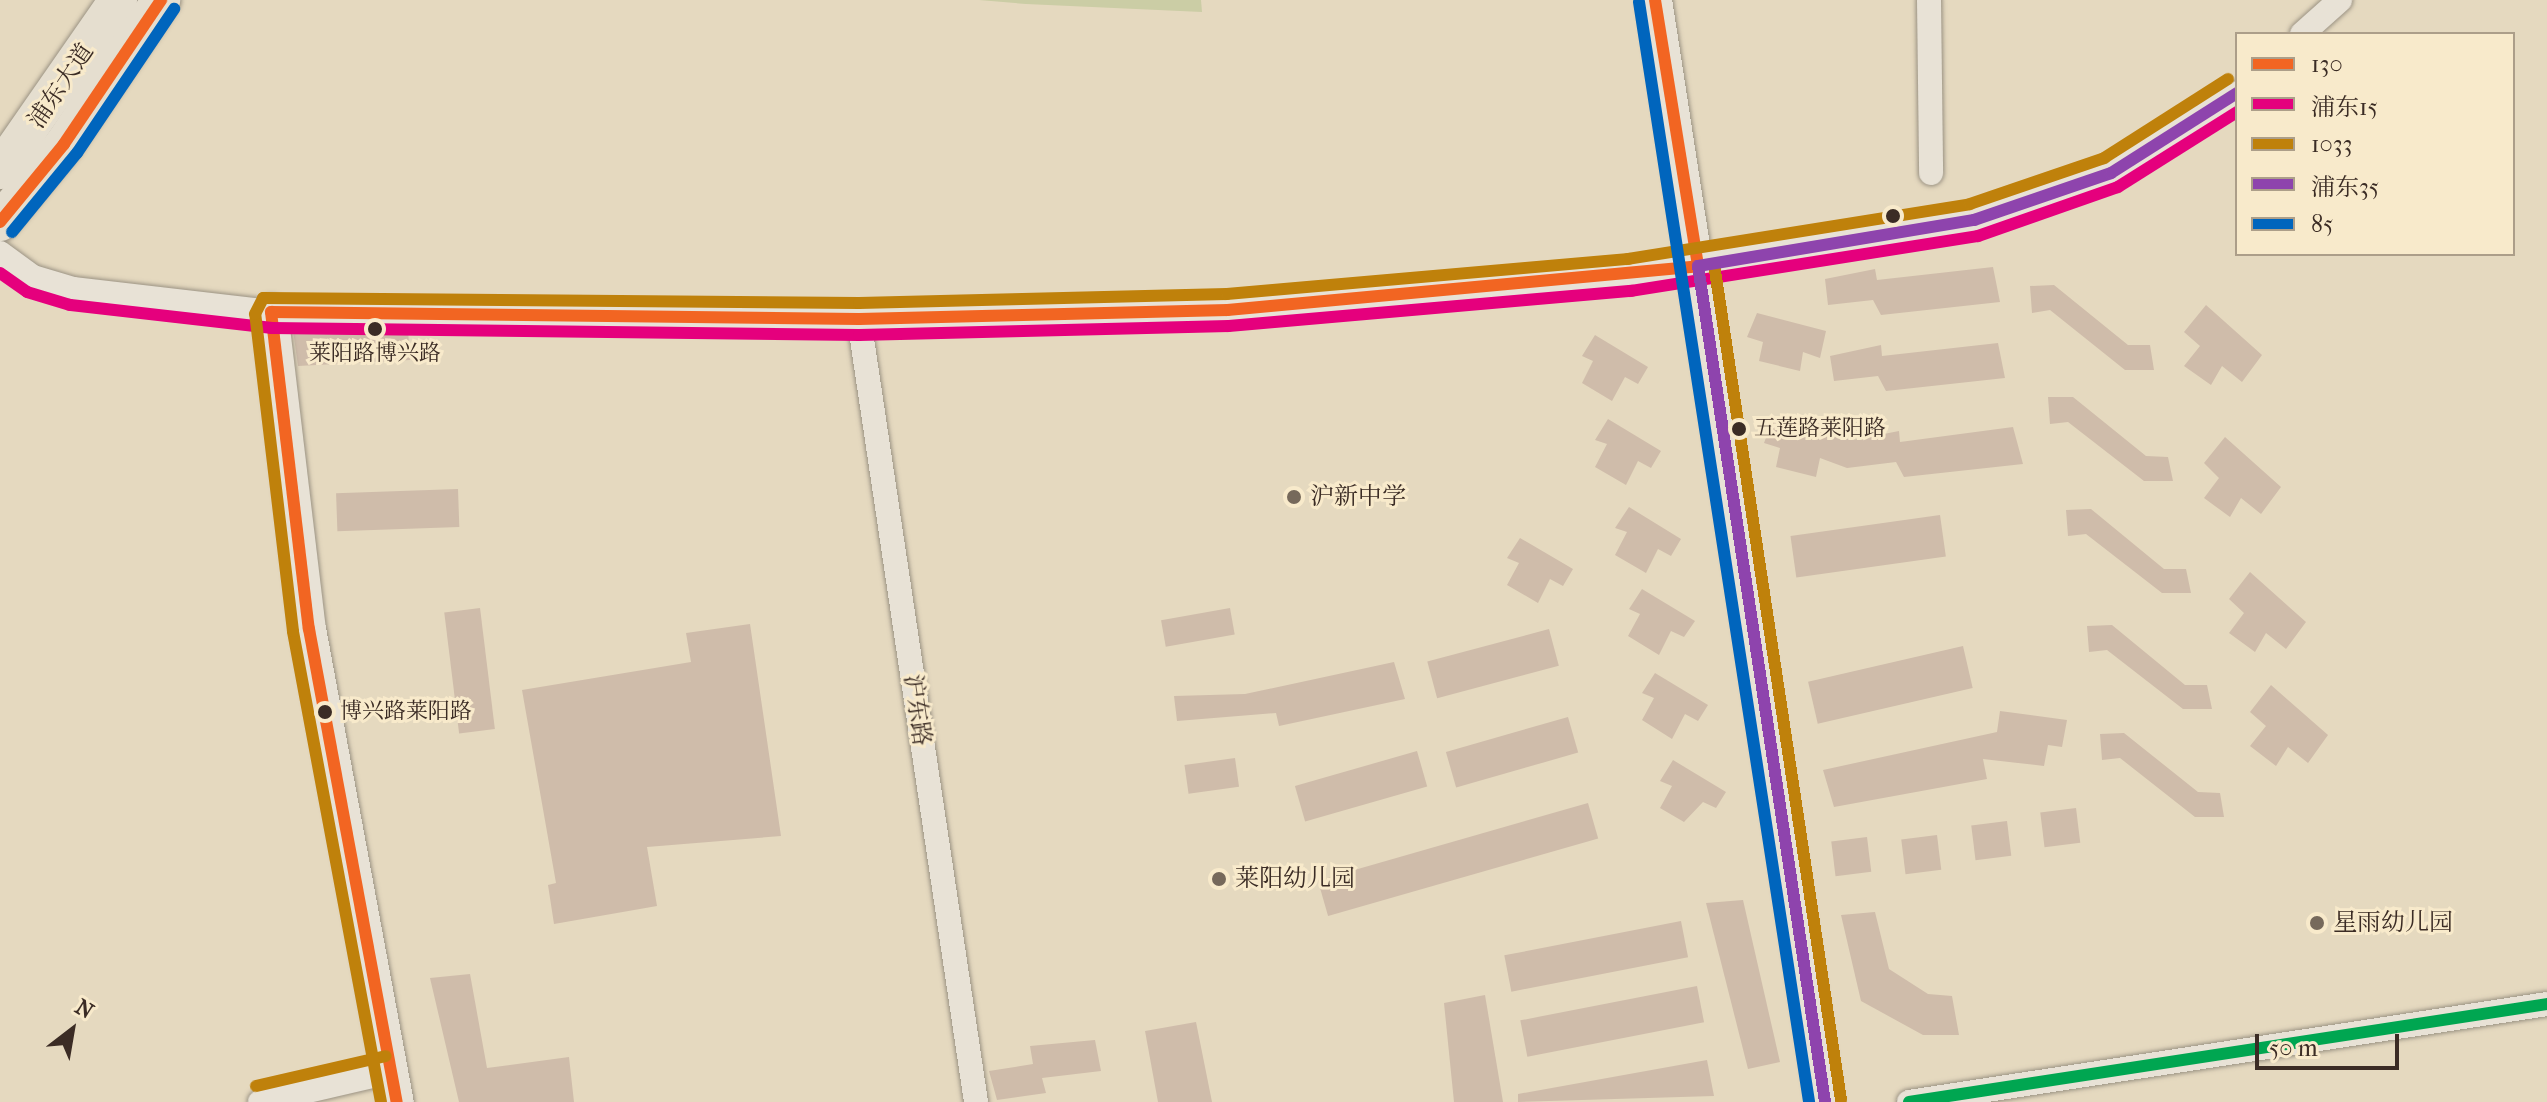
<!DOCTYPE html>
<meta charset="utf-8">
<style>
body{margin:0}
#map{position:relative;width:2547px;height:1102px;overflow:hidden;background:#e5d9bf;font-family:"IM FELL French Canon","Noto Serif SC",serif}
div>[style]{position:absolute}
.green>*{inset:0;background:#cbcda5}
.building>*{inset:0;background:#cfbcaa;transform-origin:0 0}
.roads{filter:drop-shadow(0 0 2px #9b9384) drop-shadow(0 0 2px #9b9384)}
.street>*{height:24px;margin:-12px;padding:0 12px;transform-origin:12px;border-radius:12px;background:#e8e2d6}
.secondary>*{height:34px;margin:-17px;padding:0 17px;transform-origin:17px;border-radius:17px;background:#e8e2d6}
.primary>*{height:38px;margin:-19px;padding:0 19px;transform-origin:19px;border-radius:19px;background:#e5decf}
.bus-1>*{height:12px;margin:-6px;padding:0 6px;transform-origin:6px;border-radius:6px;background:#f26522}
.bus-2>*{height:12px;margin:-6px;padding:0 6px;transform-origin:6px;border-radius:6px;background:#e5007d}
.bus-3>*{height:12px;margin:-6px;padding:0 6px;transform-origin:6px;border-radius:6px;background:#bf810b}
.bus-4>*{height:12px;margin:-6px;padding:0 6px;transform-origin:6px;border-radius:6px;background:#8e44ad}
.bus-5>*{height:12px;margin:-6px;padding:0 6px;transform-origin:6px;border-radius:6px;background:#0065bd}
.bus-6>*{height:12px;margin:-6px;padding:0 6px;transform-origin:6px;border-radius:6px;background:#00a651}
.dots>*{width:22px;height:22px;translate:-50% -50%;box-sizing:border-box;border:4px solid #f8eacb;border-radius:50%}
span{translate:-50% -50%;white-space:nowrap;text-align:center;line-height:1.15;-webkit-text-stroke:6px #f8eacb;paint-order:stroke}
.bus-label{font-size:22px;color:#3b2c25}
.left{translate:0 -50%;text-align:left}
.street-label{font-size:24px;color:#3b2c25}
.poi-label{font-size:24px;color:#3b2c25}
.legend{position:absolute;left:2235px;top:32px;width:280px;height:224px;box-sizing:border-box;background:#f8eacb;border:2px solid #ac9e89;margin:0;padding:10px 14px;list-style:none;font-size:24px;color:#3b2c25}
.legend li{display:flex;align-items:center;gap:16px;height:40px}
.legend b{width:40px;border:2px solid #ac9e89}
.north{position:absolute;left:32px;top:990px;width:80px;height:80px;-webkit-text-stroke:6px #f8eacb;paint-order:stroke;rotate:31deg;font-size:22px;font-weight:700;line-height:32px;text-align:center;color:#3b2c25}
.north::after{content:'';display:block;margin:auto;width:28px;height:36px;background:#3b2c25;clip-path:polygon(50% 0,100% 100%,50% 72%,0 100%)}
.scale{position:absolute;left:2255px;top:1034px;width:144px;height:36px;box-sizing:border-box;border:4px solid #3b2c25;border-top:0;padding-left:10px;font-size:24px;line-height:28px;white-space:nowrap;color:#3b2c25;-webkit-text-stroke:6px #f8eacb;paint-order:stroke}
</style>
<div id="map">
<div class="green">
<div style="clip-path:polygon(979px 0,1201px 0,1202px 12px,1026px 4px)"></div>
</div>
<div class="building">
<div style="clip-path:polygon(1993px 267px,2000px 302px,1881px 315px,1873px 300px,1828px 305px,1825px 279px,1875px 269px,1877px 280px)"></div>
<div style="clip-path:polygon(2054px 285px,2128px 345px,2150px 345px,2154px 370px,2125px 370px,2050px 310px,2032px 313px,2030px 286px)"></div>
<div style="clip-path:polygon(2206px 305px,2262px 355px,2242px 382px,2222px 366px,2211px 385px,2184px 366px,2200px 346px,2184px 332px)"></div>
<div style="clip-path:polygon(1757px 313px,1826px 331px,1820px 358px,1803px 352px,1800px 371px,1759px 361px,1763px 342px,1747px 337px)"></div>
<div style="clip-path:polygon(408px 329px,410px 360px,298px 366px,293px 330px)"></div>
<div style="clip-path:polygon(1595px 335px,1648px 367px,1638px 384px,1625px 377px,1612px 401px,1582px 383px,1593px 361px,1582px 356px)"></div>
<div style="clip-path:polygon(1998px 343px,2005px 378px,1886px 391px,1878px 376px,1834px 381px,1830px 356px,1881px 345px,1882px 356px)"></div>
<div style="clip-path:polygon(2048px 397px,2073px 397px,2146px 456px,2168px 457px,2173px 481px,2144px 481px,2068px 422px,2050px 424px)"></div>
<div style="clip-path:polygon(1608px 419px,1661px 451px,1651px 468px,1638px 461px,1626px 485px,1595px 467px,1607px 444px,1595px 440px)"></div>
<div style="clip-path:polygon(1773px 419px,1853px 440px,1899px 431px,1900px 442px,2013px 427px,2023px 464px,1904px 477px,1896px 462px,1847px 468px,1820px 458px,1816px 477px,1776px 467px,1780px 448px,1764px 443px)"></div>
<div style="clip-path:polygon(2225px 437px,2281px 487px,2261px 514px,2241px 498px,2230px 517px,2204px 498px,2219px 478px,2204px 463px)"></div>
<div style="left:458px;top:489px;width:38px;height:122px;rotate:88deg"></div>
<div style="clip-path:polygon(1629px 507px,1681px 539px,1671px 556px,1658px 549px,1646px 573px,1615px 555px,1627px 532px,1615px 528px)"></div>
<div style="clip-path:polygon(2091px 509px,2164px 569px,2186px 569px,2191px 593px,2162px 593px,2086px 534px,2068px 536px,2066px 510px)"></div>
<div style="left:1940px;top:515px;width:42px;height:151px;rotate:82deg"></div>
<div style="clip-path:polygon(1520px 538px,1573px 569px,1563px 586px,1550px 579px,1538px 603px,1507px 585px,1519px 563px,1507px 558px)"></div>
<div style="clip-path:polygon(2250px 572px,2306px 622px,2286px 649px,2266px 633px,2255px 652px,2229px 633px,2244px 613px,2229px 599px)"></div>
<div style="clip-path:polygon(1642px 589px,1695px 621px,1684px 637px,1671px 631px,1659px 655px,1628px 636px,1640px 614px,1629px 609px)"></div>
<div style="left:480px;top:608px;width:122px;height:36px;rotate:83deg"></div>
<div style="left:1230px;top:608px;width:27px;height:70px;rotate:80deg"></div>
<div style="clip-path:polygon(750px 624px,781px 836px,647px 847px,657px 906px,554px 924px,548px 885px,556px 883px,522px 690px,691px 662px,686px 633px)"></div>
<div style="clip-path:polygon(2112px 625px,2185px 685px,2207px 685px,2212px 709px,2183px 709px,2107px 650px,2089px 652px,2087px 626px)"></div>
<div style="left:1549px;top:629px;width:38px;height:126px;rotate:75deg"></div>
<div style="left:1963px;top:646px;width:43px;height:159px;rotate:77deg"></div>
<div style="clip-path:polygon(1394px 662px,1405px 699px,1279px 726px,1276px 713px,1177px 721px,1174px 696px,1245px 694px)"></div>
<div style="clip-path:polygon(1655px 673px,1708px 705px,1698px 721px,1685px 714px,1672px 739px,1642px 720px,1654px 698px,1642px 693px)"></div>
<div style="clip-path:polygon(2271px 685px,2328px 735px,2308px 763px,2288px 747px,2276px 766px,2250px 746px,2266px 726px,2250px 712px)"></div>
<div style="clip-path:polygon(2000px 711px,2067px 720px,2062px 747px,2048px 745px,2044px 766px,1983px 759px,1987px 779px,1834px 807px,1823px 770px,1997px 732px)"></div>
<div style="left:1568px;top:717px;width:37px;height:127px;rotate:74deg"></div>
<div style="clip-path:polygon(2124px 733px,2198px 792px,2220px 793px,2224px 817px,2195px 817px,2120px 758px,2102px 760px,2100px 734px)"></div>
<div style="left:1417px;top:751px;width:37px;height:127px;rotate:74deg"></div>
<div style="left:1235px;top:758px;width:29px;height:51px;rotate:82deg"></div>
<div style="clip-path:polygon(1673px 760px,1726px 792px,1716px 808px,1703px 802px,1684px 822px,1660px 808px,1672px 786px,1660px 781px)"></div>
<div style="left:1588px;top:803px;width:37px;height:281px;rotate:74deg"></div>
<div style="left:2076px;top:808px;width:35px;height:36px;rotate:83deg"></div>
<div style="left:2007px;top:821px;width:35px;height:36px;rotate:83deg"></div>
<div style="left:1937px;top:835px;width:35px;height:36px;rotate:83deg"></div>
<div style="left:1867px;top:837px;width:35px;height:36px;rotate:83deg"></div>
<div style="clip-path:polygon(1743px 900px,1780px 1062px,1748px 1069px,1706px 903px)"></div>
<div style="clip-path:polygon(1875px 912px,1889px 969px,1928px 994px,1952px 996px,1959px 1035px,1923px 1035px,1861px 1001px,1841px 915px)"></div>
<div style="left:1681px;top:921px;width:37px;height:180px;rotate:79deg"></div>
<div style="clip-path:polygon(470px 974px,487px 1068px,569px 1057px,574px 1102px,459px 1102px,430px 978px)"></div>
<div style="left:1697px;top:986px;width:37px;height:180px;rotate:79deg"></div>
<div style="clip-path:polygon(1485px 995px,1503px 1102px,1454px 1102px,1444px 1003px)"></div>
<div style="clip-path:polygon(1196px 1022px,1212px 1102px,1158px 1102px,1145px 1031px)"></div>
<div style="clip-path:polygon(1095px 1040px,1101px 1071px,1042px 1078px,1046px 1093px,997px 1100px,989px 1071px,1033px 1064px,1030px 1046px)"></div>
<div style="clip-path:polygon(1707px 1060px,1714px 1096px,1518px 1102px,1518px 1094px)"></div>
</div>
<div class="roads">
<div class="street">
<div style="left:1929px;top:0;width:173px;rotate:89.3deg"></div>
<div style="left:2302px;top:34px;width:51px;rotate:-41.8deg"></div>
<div style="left:0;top:253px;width:41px;rotate:36deg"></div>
<div style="left:33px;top:277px;width:42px;rotate:16.7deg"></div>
<div style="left:73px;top:289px;width:199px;rotate:6.6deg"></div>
<div style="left:271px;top:312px;width:588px;rotate:0.68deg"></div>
<div style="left:859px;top:319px;width:369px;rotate:-1.4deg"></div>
<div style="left:1228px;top:310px;width:404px;rotate:-5deg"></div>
<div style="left:1630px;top:275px;width:348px;rotate:-9.1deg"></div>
<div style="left:1974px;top:220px;width:145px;rotate:-18.9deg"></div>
<div style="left:2111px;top:173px;width:149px;rotate:-32.4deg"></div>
<div style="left:859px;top:319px;width:792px;rotate:81.5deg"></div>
<div style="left:260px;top:1102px;width:133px;rotate:-13deg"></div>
<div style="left:1909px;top:1102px;width:645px;rotate:-8.73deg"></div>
</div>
<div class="secondary">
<div style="left:1655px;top:0;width:1115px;rotate:81.23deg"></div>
<div style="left:271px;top:312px;width:319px;rotate:83.2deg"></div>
<div style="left:309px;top:629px;width:481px;rotate:79.5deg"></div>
</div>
<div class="primary">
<div style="left:0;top:170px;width:207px;rotate:-55.2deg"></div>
<div style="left:0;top:222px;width:101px;rotate:-50.6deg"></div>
<div style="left:64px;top:144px;width:174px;rotate:-56deg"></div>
</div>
</div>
<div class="bus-1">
<div style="left:1655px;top:0;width:269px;rotate:80.8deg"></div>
<div style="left:0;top:222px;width:101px;rotate:-50.6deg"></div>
<div style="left:64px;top:144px;width:174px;rotate:-56deg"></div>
<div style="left:271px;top:312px;width:588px;rotate:0.68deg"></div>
<div style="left:859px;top:319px;width:369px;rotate:-1.4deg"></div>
<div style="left:1228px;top:310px;width:472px;rotate:-5.3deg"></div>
<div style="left:271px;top:312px;width:319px;rotate:83.2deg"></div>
<div style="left:309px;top:629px;width:481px;rotate:79.5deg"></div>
</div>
<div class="bus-2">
<div style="left:0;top:273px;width:33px;rotate:35deg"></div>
<div style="left:27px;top:292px;width:45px;rotate:16.8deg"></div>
<div style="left:70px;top:305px;width:202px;rotate:6.5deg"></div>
<div style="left:271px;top:328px;width:588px;rotate:0.68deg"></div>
<div style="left:859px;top:335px;width:370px;rotate:-1.4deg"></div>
<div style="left:1229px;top:326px;width:404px;rotate:-5deg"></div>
<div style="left:1631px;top:291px;width:351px;rotate:-9deg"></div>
<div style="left:1978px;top:236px;width:148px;rotate:-19.3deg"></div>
<div style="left:2118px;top:187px;width:141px;rotate:-32.2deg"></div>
</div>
<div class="bus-3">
<div style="left:1714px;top:264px;width:846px;rotate:81.36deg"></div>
<div style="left:256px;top:1086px;width:133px;rotate:-13deg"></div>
<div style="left:381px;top:1102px;width:479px;rotate:-100.6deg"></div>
<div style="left:293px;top:631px;width:319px;rotate:-96.8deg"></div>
<div style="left:255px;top:314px;width:18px;rotate:-63deg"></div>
<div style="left:263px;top:298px;width:596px;rotate:0.48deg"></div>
<div style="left:859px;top:303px;width:368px;rotate:-1.4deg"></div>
<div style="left:1227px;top:294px;width:403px;rotate:-5deg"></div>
<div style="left:1628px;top:259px;width:346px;rotate:-9.1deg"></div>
<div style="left:1970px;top:204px;width:142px;rotate:-18.9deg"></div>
<div style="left:2104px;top:158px;width:147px;rotate:-32.5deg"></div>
</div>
<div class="bus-4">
<div style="left:1698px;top:266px;width:846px;rotate:81.36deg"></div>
<div style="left:1698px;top:266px;width:280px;rotate:-9.5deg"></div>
<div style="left:1974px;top:220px;width:145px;rotate:-18.9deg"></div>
<div style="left:2111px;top:173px;width:149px;rotate:-32.4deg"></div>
</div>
<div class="bus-5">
<div style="left:1639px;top:2px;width:1113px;rotate:81.21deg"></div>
<div style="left:12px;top:232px;width:102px;rotate:-50.6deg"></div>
<div style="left:77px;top:153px;width:174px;rotate:-56deg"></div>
</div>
<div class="bus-6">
<div style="left:1909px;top:1102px;width:645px;rotate:-8.73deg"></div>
</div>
<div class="dots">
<div style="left:1893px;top:216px;background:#3b2c25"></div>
<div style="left:375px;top:329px;background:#3b2c25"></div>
<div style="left:1739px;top:429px;background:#3b2c25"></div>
<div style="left:1294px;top:497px;background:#76695b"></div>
<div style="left:325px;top:712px;background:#3b2c25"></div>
<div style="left:1219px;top:879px;background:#76695b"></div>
<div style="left:2317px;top:923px;background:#76695b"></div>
</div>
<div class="bus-label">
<span style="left:375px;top:354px">莱阳路博兴路</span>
<span class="left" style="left:1754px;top:429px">五莲路莱阳路</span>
<span class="left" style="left:340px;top:712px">博兴路莱阳路</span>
</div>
<div class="street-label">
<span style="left:61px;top:86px;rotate:-56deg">浦东大道</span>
<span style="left:917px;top:710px;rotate:82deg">沪东路</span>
</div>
<div class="poi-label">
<span class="left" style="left:1310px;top:497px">沪新中学</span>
<span class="left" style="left:1235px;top:879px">莱阳幼儿园</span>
<span class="left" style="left:2333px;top:923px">星雨幼儿园</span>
</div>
<ul class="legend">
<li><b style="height:10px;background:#f26522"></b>130</li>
<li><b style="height:10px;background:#e5007d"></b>浦东15</li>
<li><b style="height:10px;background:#bf810b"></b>1033</li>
<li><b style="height:10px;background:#8e44ad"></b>浦东35</li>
<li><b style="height:10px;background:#0065bd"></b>85</li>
</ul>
<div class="north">N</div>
<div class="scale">50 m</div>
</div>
